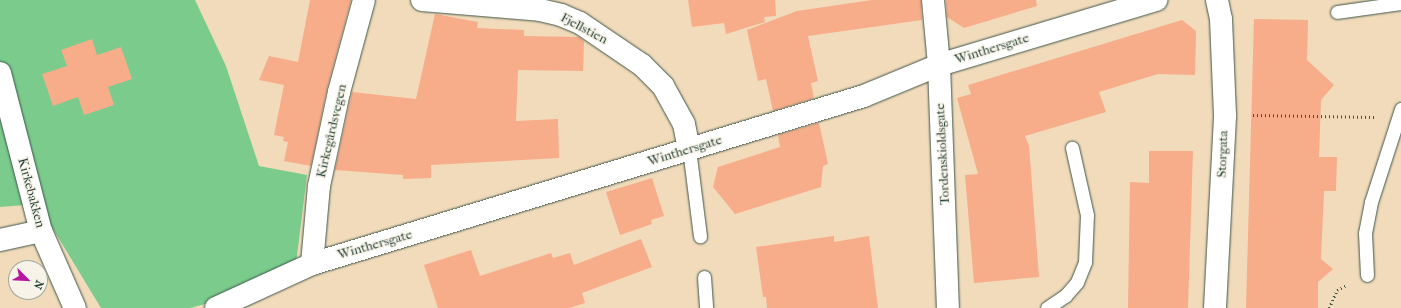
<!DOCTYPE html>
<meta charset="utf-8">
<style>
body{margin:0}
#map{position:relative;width:1401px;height:308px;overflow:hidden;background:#f1dbbb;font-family:"IM FELL French Canon",serif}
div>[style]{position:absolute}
.green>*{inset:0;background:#7acb8c}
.building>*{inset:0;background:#f7ac8a}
.path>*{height:2.5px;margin-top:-1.25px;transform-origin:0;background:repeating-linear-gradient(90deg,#3e5548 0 1px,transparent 0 4px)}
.roads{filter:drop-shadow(0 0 1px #3e5548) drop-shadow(0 0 1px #3e5548)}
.service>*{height:13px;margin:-6.5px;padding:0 6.5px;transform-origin:6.5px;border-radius:6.5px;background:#fff}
.minor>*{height:22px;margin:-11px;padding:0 11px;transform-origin:11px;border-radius:11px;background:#fff}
.tertiary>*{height:22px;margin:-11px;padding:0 11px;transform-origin:11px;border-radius:11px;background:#fff}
span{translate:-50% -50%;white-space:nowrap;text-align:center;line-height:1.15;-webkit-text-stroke:3px #f7f3e8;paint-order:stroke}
.street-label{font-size:13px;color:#1f3d34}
.north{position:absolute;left:8px;top:260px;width:40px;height:40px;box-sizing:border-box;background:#f7f3e8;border:1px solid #a1aaa0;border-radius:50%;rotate:114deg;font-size:11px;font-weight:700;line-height:16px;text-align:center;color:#1f3d34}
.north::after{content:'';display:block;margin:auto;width:14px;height:18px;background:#b5179e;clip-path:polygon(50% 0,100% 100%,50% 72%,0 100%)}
</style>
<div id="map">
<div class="green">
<div style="clip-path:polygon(0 0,195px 0,226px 66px,259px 166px,307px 175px,294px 280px,190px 308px,101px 308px,38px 204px,0 207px)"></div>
</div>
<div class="building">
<div style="clip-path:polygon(310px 0,351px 0,327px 89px,311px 166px,284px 161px,288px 142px,283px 141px,284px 137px,274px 135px,284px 85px,259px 80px,269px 56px,298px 62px)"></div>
<div style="clip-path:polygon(688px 0,775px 0,776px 16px,764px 17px,765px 22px,726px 34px,724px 23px,692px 27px)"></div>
<div style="clip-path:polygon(872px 0,921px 0,922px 20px,808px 36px,818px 81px,811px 83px,814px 98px,773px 111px,766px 79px,758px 81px,747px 30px,797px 11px)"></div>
<div style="clip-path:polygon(946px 0,1036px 0,1037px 6px,964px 28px,947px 17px)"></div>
<div style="clip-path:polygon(435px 14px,478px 22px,477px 28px,524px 30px,524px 36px,579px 37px,584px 41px,583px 71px,518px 70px,516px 121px,558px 119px,559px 158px,431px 165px,431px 178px,403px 179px,403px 175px,335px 170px,352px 92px,416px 99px)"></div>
<div style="clip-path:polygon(1254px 19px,1308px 20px,1307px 60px,1334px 85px,1321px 100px,1319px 157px,1337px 157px,1336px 191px,1324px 191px,1321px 259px,1333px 269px,1318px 282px,1318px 308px,1246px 308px)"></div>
<div style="clip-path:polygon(1182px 20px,1196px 31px,1195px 75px,1158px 74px,1099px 92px,1106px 112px,1025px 136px,1029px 146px,1039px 277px,974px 283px,965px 175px,978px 174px,957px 98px,971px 94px,968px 85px)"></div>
<div style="clip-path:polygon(92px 39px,97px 55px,121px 47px,132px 79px,108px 87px,114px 105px,84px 115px,78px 97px,53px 106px,42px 74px,67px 66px,61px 50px)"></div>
<div style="clip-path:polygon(819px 123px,828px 164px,823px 166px,821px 187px,735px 214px,713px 187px,718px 167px,780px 147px,778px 135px)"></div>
<div style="clip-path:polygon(1149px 151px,1193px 151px,1188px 308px,1128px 308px,1130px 182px,1149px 183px)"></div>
<div style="clip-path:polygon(652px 178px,664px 216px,651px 220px,652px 224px,620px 235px,606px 192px)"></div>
<div style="clip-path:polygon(834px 236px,834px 242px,869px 236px,878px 308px,767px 308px,766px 297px,763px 297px,756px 247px)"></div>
<div style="clip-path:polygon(641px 239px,652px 267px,582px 293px,585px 303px,569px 308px,438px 308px,424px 265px,471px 250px,480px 276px,551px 253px,553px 258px,570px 253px,574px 265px)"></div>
</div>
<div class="path">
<div style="left:1253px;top:115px;width:121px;rotate:0.9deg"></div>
<div style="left:1329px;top:308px;width:20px;rotate:-66deg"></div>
<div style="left:1337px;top:290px;width:11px;rotate:-27deg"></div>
</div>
<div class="roads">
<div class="service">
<div style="left:1337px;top:12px;width:65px;rotate:-8deg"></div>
<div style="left:689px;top:149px;width:88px;rotate:82.8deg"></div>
<div style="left:1367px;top:275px;width:42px;rotate:-92.7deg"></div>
<div style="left:1365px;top:233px;width:32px;rotate:-79deg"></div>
<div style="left:1371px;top:202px;width:98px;rotate:-72.1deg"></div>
<div style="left:704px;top:277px;width:31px;rotate:86deg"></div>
<div style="left:1047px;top:308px;width:22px;rotate:-34deg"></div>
<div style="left:1065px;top:296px;width:18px;rotate:-49deg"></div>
<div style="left:1077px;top:282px;width:22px;rotate:-68deg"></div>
<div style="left:1085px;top:262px;width:47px;rotate:-87.6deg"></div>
<div style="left:1087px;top:215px;width:69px;rotate:-102.6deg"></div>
</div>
<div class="minor">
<div style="left:422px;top:0;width:118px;rotate:4.8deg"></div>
<div style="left:540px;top:10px;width:22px;rotate:13deg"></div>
<div style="left:561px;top:15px;width:21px;rotate:23deg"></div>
<div style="left:580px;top:23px;width:75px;rotate:34.1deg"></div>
<div style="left:642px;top:65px;width:30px;rotate:45deg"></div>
<div style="left:663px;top:86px;width:43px;rotate:61.1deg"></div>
<div style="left:684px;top:124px;width:25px;rotate:79deg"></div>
<div style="left:933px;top:0;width:65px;rotate:84.7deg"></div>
<div style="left:939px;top:65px;width:243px;rotate:87.9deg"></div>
<div style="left:0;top:240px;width:42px;rotate:-12.4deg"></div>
<div style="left:312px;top:264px;width:78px;rotate:-84.9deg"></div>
<div style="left:319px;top:186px;width:96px;rotate:-78deg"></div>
<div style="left:339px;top:92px;width:95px;rotate:-74.8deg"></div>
<div style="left:216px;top:308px;width:106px;rotate:-24.6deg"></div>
<div style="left:312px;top:264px;width:577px;rotate:-16.93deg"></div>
<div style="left:864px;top:96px;width:81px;rotate:-22.5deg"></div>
<div style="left:939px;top:65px;width:227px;rotate:-16.7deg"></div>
</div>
<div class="tertiary">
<div style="left:0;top:73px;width:163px;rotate:75.5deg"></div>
<div style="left:41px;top:231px;width:84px;rotate:66.2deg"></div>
<div style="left:1215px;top:308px;width:193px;rotate:-87deg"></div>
<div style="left:1225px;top:115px;width:96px;rotate:-92.4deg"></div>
<div style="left:1221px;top:19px;width:19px;rotate:-102deg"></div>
</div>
</div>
<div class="street-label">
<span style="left:584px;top:29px;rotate:28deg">Fjellstien</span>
<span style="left:992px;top:49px;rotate:-17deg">Winthersgate</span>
<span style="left:332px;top:131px;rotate:-77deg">Kirkegårdsvegen</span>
<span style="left:685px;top:151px;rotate:-17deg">Winthersgate</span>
<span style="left:943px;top:154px;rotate:-93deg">Tordenskioldsgate</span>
<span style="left:1223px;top:154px;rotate:-88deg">Storgata</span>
<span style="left:31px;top:193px;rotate:75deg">Kirkebakken</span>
<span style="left:375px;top:245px;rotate:-16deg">Winthersgate</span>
</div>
<div class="north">N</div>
</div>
